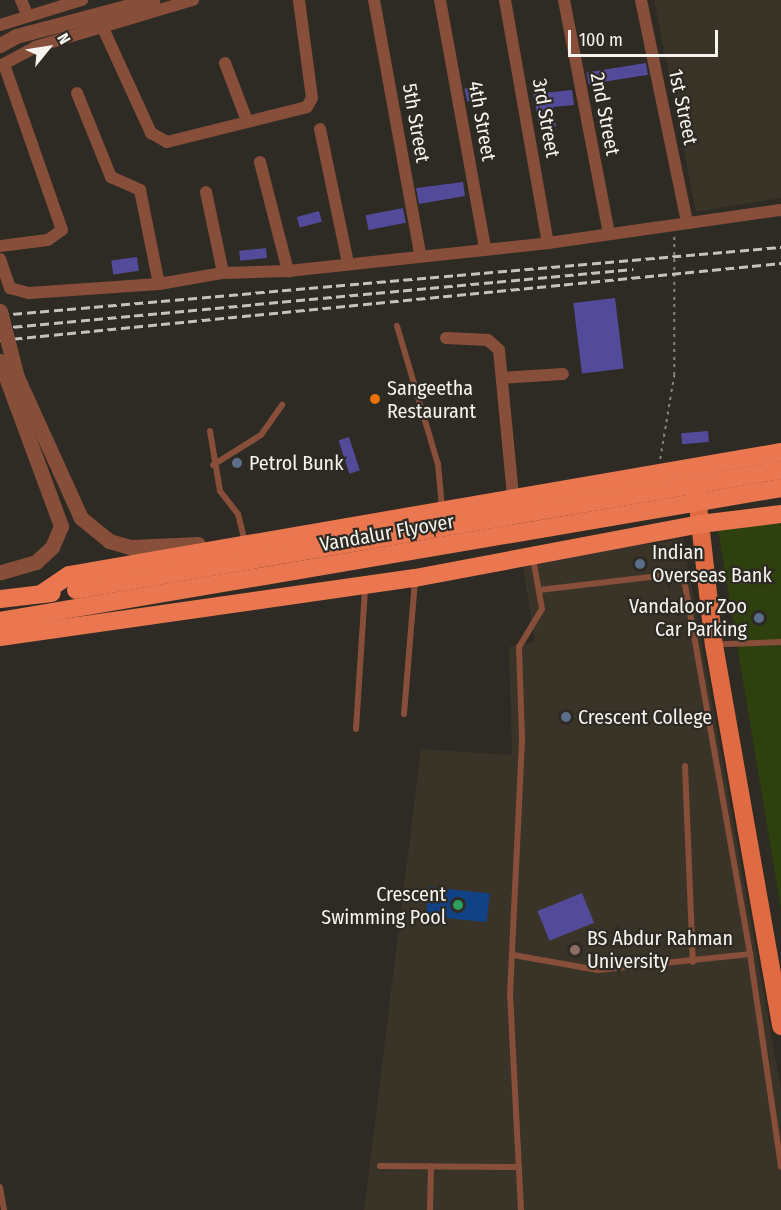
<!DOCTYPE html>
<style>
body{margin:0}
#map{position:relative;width:781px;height:1210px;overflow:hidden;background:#2e2a24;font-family:"Fira Sans Condensed",sans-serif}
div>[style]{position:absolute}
.built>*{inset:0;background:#3a3327}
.green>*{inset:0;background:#2d400e}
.water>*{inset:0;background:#124286;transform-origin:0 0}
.building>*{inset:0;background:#534b9a;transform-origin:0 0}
.path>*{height:1.5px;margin-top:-0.75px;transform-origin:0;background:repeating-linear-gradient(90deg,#88857f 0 3px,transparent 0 7.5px)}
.service>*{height:6px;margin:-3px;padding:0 3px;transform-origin:3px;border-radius:3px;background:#874e3a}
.minor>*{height:12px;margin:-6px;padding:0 6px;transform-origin:6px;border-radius:6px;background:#874e3a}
.tertiary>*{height:15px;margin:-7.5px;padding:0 7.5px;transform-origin:7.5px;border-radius:7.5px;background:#874e3a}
.primary>*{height:18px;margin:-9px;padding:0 9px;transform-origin:9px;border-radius:9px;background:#e06b42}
.trunk>*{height:18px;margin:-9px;padding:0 9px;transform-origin:9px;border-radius:9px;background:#ea774f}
.rail>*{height:3px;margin-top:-1.5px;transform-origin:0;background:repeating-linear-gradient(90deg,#c5c2bd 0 9px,transparent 0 13.5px)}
.tertiary-bridge>*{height:15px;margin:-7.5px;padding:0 7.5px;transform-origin:7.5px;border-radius:7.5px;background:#874e3a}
.trunk-bridge>*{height:18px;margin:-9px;padding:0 9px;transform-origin:9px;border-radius:9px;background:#ea774f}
.dots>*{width:16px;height:16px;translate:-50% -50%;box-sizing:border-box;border:3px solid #2e2a24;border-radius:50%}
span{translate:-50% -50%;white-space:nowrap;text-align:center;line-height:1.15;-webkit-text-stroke:4.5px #2e2a24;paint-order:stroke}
.street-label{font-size:20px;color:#f6f4ef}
.poi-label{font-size:20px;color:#f6f4ef}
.left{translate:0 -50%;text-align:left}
.right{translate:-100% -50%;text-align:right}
.north{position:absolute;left:18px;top:18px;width:60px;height:60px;-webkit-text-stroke:4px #2e2a24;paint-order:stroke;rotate:60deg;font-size:16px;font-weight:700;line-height:24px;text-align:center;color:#f6f4ef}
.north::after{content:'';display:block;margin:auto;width:21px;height:27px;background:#f6f4ef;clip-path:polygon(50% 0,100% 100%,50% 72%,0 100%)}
.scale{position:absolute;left:568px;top:30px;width:150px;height:27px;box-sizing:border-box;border:3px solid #f6f4ef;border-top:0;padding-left:8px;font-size:18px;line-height:21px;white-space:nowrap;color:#f6f4ef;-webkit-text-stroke:4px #2e2a24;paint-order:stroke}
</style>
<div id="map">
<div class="built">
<div style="clip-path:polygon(654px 0,781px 0,781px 198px,696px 212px)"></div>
<div style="clip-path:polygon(683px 539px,781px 1090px,781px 1210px,364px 1210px,421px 749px,512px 755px,509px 647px,535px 642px,522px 561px)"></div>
</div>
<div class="green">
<div style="clip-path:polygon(781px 513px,781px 910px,716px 518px)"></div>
</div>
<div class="water">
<div style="left:429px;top:887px;width:61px;height:29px;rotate:6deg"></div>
</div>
<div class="building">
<div style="left:646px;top:63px;width:12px;height:60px;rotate:81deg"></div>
<div style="left:481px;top:85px;width:13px;height:17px;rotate:77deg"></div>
<div style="clip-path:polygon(572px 90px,574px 105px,553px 107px,556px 126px,540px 128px,533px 94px)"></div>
<div style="clip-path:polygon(463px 182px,465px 196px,419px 204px,416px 188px)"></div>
<div style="left:403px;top:208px;width:15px;height:38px;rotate:79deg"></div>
<div style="left:319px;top:211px;width:11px;height:23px;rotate:75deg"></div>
<div style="left:266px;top:248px;width:10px;height:27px;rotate:84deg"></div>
<div style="left:137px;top:257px;width:14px;height:26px;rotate:82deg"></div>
<div style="left:615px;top:298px;width:71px;height:42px;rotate:83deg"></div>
<div style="left:708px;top:431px;width:11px;height:27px;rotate:85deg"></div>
<div style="left:349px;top:437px;width:35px;height:11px;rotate:72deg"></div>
<div style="left:582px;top:893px;width:32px;height:48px;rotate:68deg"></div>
</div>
<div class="path">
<div style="left:660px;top:459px;width:85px;rotate:-80.5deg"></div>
<div style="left:674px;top:375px;width:138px;rotate:-90deg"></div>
</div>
<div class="service">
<div style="left:397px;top:326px;width:144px;rotate:73.5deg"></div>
<div style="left:438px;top:464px;width:43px;rotate:84.7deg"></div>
<div style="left:210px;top:431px;width:61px;rotate:80.5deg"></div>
<div style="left:220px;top:491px;width:29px;rotate:52deg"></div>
<div style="left:238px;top:514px;width:25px;rotate:76deg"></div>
<div style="left:213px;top:465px;width:57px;rotate:-32deg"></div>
<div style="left:261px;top:435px;width:37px;rotate:-55deg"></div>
<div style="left:539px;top:590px;width:138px;rotate:-6.7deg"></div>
<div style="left:676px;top:574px;width:9px;rotate:32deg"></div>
<div style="left:684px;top:579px;width:381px;rotate:80deg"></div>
<div style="left:750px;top:954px;width:215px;rotate:81.7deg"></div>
<div style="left:725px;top:644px;width:56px;rotate:-2deg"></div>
<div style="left:404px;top:714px;width:133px;rotate:-85.3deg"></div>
<div style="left:356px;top:729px;width:141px;rotate:-86.3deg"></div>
<div style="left:685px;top:766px;width:196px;rotate:87.7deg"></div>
<div style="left:513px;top:955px;width:86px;rotate:10deg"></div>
<div style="left:598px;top:970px;width:153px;rotate:-6deg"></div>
<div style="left:380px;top:1166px;width:139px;rotate:0.4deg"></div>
<div style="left:0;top:1187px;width:23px;rotate:80deg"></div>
<div style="left:430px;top:1210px;width:44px;rotate:-88.7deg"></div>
<div style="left:521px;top:1210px;width:215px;rotate:-92.9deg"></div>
<div style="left:510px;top:995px;width:257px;rotate:-87.3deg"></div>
<div style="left:522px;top:738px;width:91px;rotate:-91.9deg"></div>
<div style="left:519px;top:647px;width:44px;rotate:-58.8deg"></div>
<div style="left:542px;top:609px;width:52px;rotate:-100deg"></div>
</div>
<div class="minor">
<div style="left:21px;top:0;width:15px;rotate:67deg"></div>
<div style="left:374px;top:0;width:258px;rotate:79.7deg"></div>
<div style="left:440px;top:0;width:252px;rotate:79.7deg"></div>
<div style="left:505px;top:0;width:247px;rotate:80deg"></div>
<div style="left:564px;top:0;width:238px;rotate:79.1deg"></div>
<div style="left:641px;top:0;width:227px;rotate:78.3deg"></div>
<div style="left:0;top:25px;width:86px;rotate:-17deg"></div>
<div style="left:102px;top:26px;width:118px;rotate:65.4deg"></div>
<div style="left:151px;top:133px;width:18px;rotate:29deg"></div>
<div style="left:167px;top:142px;width:144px;rotate:-14deg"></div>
<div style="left:307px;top:107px;width:10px;rotate:-61deg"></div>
<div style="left:312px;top:98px;width:99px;rotate:-97.6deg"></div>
<div style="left:225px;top:63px;width:62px;rotate:69.2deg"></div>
<div style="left:0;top:66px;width:40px;rotate:-28deg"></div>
<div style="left:35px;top:47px;width:165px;rotate:-16.6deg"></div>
<div style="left:77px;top:93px;width:91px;rotate:68deg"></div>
<div style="left:111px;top:177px;width:32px;rotate:24deg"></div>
<div style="left:140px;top:190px;width:96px;rotate:78.6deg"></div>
<div style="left:320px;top:129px;width:137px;rotate:78.2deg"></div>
<div style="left:260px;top:162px;width:113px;rotate:75.6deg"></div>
<div style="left:206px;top:192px;width:83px;rotate:78.1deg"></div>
<div style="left:0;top:246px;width:48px;rotate:-7.1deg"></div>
<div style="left:48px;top:240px;width:17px;rotate:-36deg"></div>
<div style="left:62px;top:230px;width:176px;rotate:-109.3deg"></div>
<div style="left:0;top:259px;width:31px;rotate:71deg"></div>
<div style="left:10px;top:288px;width:20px;rotate:15deg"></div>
<div style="left:29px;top:293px;width:130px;rotate:-4deg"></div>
<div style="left:159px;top:284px;width:65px;rotate:-9.8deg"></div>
<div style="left:223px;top:273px;width:65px;rotate:-1.8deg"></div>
<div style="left:288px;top:271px;width:262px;rotate:-6.1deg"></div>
<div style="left:548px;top:243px;width:235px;rotate:-8.1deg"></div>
<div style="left:446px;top:338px;width:42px;rotate:2.7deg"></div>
<div style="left:488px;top:340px;width:15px;rotate:42deg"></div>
<div style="left:499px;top:350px;width:146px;rotate:84.5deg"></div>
<div style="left:502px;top:378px;width:61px;rotate:-3.8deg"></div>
</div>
<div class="tertiary">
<div style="left:0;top:45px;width:18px;rotate:-29deg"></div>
<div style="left:16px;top:36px;width:141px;rotate:-14.8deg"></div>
<div style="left:0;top:361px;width:176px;rotate:69.7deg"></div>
<div style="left:61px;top:526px;width:23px;rotate:113deg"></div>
<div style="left:52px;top:547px;width:22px;rotate:137deg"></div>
<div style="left:36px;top:562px;width:37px;rotate:164deg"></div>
<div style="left:81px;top:518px;width:36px;rotate:39deg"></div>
<div style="left:109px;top:541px;width:22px;rotate:16deg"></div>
<div style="left:130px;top:547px;width:68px;rotate:-2.5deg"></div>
</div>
<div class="primary">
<div style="left:696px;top:488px;width:158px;rotate:83.5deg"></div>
<div style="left:714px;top:645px;width:387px;rotate:80deg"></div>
</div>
<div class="trunk">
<div style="left:41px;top:594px;width:34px;rotate:-34deg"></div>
<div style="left:69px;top:575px;width:723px;rotate:-9.8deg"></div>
<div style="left:0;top:599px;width:52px;rotate:-6.6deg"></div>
<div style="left:0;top:637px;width:419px;rotate:-8.1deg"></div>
<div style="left:415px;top:578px;width:290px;rotate:-10.7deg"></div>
<div style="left:700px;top:524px;width:82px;rotate:-7deg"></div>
</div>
<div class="rail">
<div style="left:0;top:315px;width:784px;rotate:-4.98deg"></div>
<div style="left:0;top:328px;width:636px;rotate:-5.32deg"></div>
<div style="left:0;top:340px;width:785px;rotate:-5.63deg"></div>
</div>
<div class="tertiary-bridge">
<div style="left:0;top:311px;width:68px;rotate:75.6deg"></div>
<div style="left:17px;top:377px;width:155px;rotate:65.6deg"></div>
</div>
<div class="trunk-bridge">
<div style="left:76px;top:590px;width:715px;rotate:-9.66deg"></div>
<div style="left:0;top:621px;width:792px;rotate:-9.66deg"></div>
</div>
<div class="dots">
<div style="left:375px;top:399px;background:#e8710a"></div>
<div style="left:237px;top:463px;background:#5c6f8a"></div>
<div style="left:640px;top:564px;background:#5c6f8a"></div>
<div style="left:759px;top:618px;background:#5c6f8a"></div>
<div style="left:566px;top:717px;background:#5c6f8a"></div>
<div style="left:458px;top:905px;background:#2e9e5b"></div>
<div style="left:575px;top:950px;background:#8d6e63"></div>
</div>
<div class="street-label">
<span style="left:683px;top:107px;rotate:78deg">1st Street</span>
<span style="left:605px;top:114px;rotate:79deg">2nd Street</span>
<span style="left:546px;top:118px;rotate:80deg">3rd Street</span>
<span style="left:482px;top:121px;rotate:80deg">4th Street</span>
<span style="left:416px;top:123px;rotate:80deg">5th Street</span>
<span style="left:387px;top:533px;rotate:-10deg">Vandalur Flyover</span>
</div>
<div class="poi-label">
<span class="left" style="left:387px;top:400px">Sangeetha<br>Restaurant</span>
<span class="left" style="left:249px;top:463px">Petrol Bunk</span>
<span class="left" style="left:652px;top:564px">Indian<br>Overseas Bank</span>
<span class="right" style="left:747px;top:618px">Vandaloor Zoo<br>Car Parking</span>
<span class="left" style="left:578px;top:717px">Crescent College</span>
<span class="right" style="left:446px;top:906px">Crescent<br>Swimming Pool</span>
<span class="left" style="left:587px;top:950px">BS Abdur Rahman<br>University</span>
</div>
<div class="north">N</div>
<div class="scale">100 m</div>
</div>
